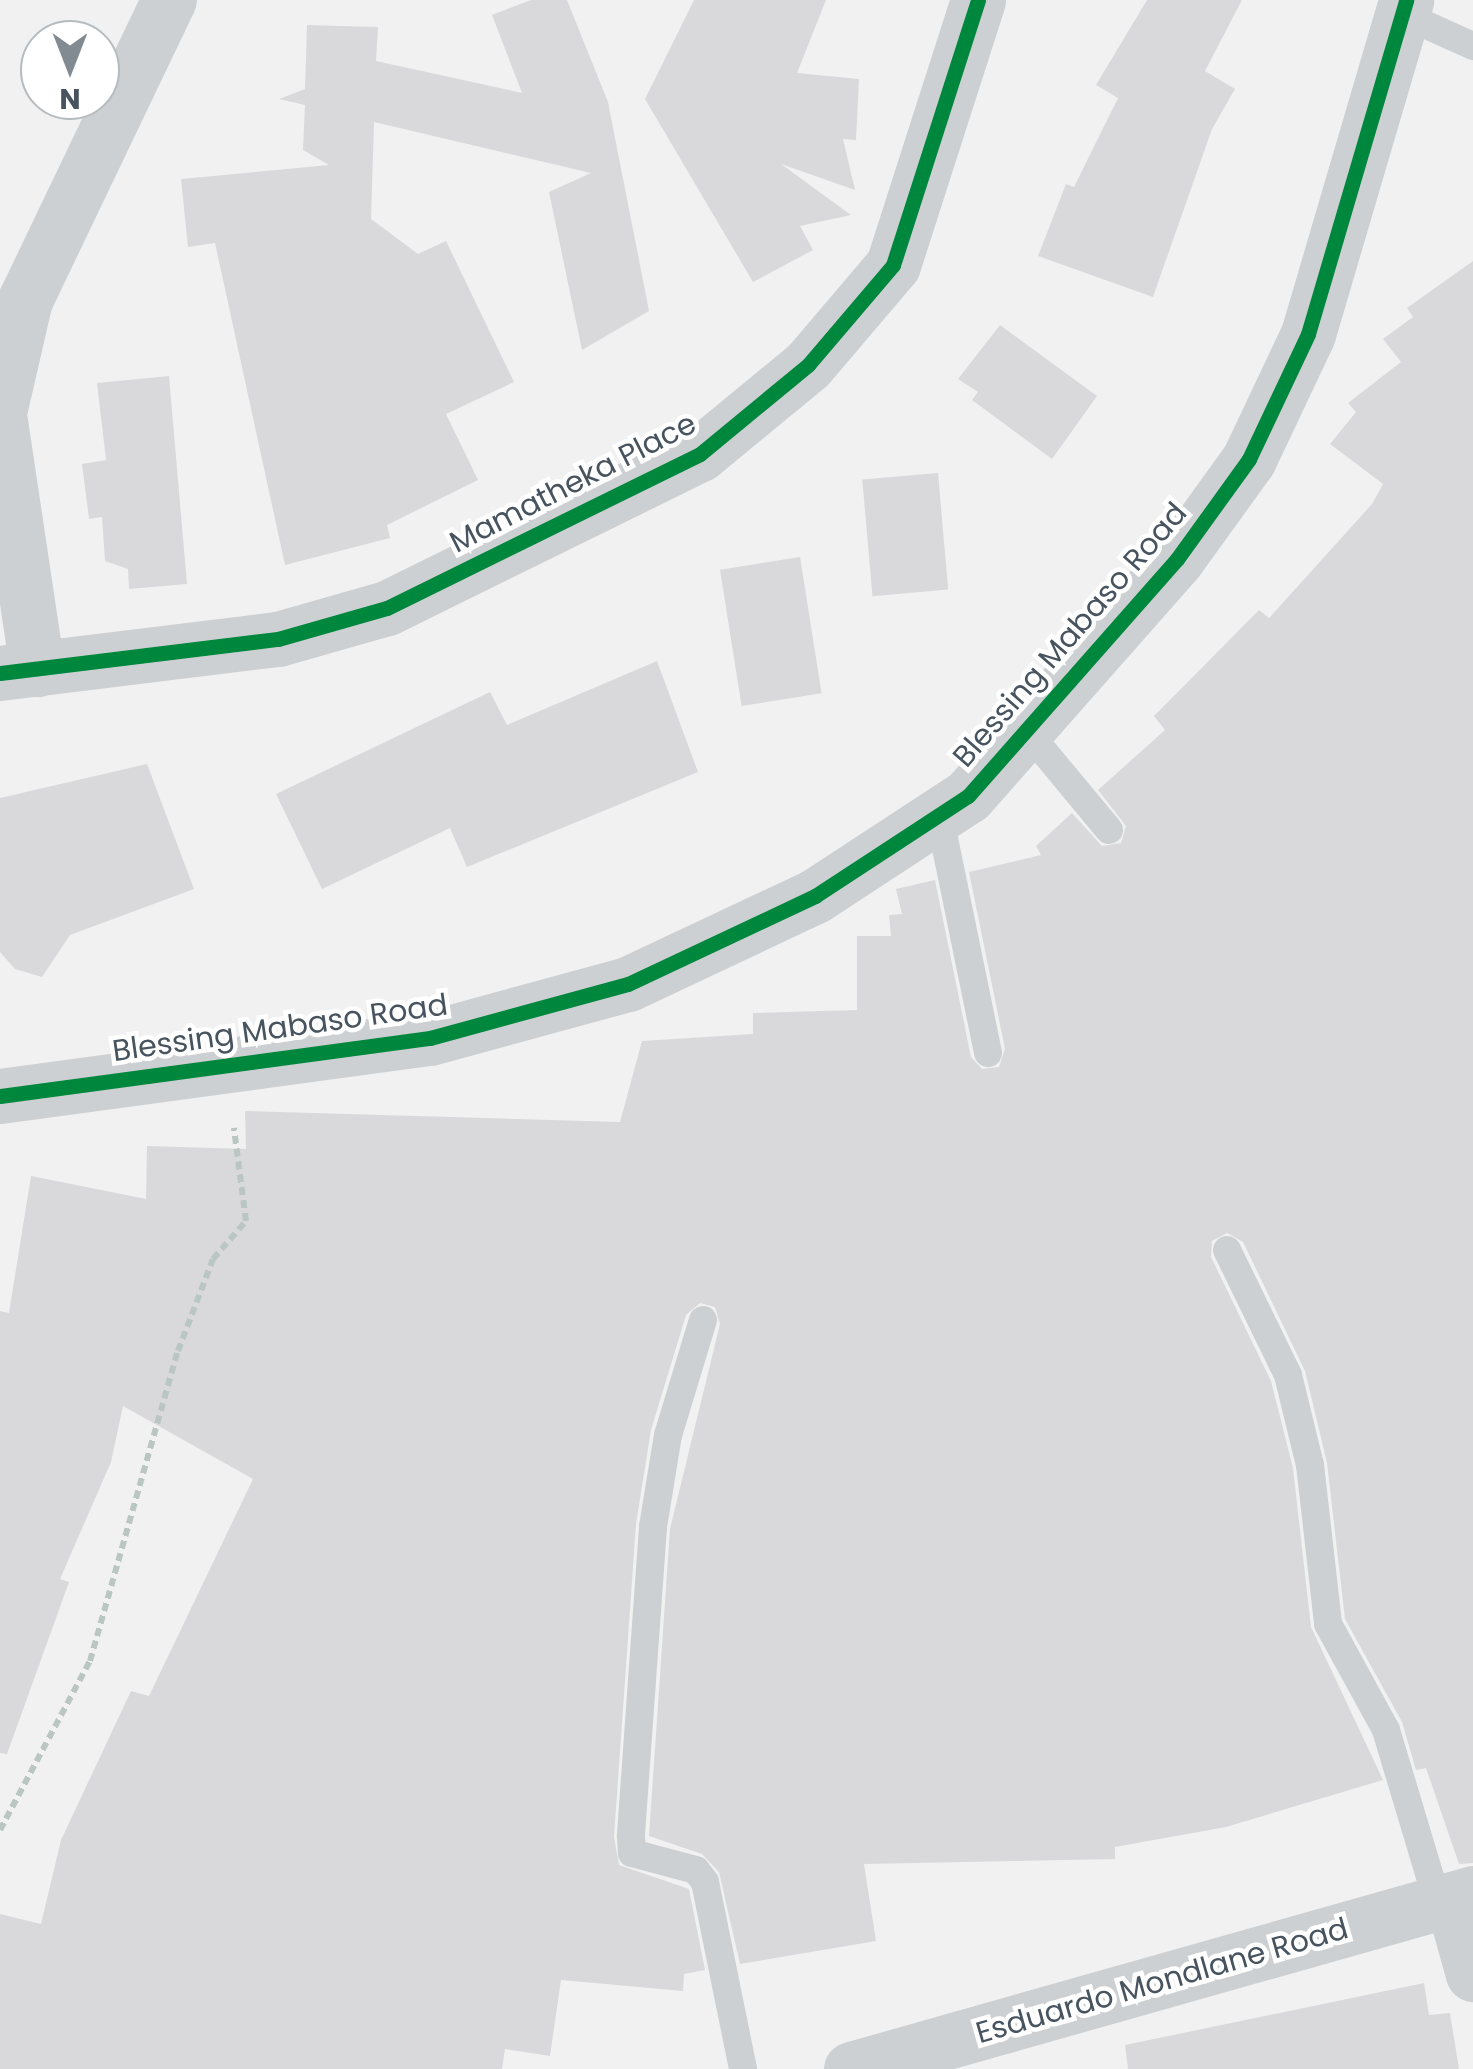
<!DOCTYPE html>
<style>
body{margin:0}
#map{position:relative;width:1473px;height:2069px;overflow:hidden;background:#f2f1f1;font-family:Poppins,sans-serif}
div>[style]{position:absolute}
.building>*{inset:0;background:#d9d9db;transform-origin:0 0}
.path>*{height:6px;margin-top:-3px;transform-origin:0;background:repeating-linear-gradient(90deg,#bac6c2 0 8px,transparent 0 13px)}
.service>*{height:28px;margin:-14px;padding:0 14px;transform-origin:14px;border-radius:14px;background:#cdd0d2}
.minor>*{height:55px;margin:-27.5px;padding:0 27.5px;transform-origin:27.5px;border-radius:27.5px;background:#cdd0d2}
.cycleway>*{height:15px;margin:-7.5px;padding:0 7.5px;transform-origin:7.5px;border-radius:7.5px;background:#00873e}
span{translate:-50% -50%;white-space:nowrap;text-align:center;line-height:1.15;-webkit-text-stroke:9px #fff;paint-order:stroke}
.street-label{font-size:30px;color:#47545f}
.north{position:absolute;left:20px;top:20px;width:100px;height:100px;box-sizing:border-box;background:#fff;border:2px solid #b5bbbf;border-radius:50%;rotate:180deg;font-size:28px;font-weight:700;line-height:40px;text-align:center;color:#47545f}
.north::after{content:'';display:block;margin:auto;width:35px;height:45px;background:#838b92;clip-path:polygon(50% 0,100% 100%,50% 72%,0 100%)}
</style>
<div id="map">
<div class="building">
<div style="clip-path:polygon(531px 0,567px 0,608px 102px,649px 311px,582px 350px,549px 192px,591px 173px,374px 122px,371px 219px,418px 254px,446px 241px,514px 382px,446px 414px,478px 480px,387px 525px,390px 538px,285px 565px,215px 243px,188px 247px,181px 179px,329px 165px,303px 150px,305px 105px,279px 99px,305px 89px,307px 25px,378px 27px,376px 61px,522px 93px,492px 15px)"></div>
<div style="clip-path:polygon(694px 0,826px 0,797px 73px,859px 79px,856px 140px,843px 139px,855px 190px,781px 164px,851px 215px,800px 226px,813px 250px,753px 282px,645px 99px)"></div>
<div style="clip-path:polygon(1147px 0,1242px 0,1205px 71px,1235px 89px,1212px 129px,1153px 297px,1038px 256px,1066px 184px,1074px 187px,1118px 98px,1096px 85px)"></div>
<div style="clip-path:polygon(1473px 261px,1473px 1863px,1459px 1864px,1426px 1768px,1416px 1770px,1402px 1722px,1345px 1619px,1327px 1463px,1305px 1371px,1243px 1242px,1227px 1233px,1212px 1241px,1211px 1257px,1271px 1381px,1293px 1468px,1311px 1627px,1383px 1780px,1226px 1827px,1115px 1847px,1115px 1859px,864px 1864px,876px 1941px,740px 1964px,719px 1872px,702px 1854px,649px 1836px,670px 1529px,720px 1324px,715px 1307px,700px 1303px,686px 1315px,651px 1430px,636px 1524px,614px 1837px,619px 1865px,689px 1889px,705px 1970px,684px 1974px,683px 1991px,561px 1980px,550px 2056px,505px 2049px,502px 2069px,0 2069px,0 1914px,41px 1924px,61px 1840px,131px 1691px,149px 1696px,253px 1479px,123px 1406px,111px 1462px,60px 1579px,69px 1582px,7px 1754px,0 1753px,0 1311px,9px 1313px,31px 1176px,146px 1199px,147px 1146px,246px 1149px,245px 1111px,620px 1122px,642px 1041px,753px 1034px,753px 1013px,857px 1010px,857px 936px,891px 936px,889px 915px,902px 914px,896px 889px,935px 880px,971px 1057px,982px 1069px,999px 1067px,1005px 1049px,969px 872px,1041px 855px,1036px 846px,1072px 813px,1102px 846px,1121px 843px,1126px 826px,1098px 790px,1165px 730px,1154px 716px,1259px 610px,1269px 618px,1372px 504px,1383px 484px,1330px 444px,1356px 412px,1348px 403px,1401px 362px,1383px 339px,1413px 317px,1407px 308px)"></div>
<div style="clip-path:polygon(1000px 325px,1097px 396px,1052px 459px,972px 400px,978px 392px,958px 379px)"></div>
<div style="clip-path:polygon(169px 376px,187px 584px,129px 589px,128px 569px,105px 561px,102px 517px,89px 519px,82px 464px,106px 460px,97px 383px)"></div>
<div style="left:938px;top:473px;width:117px;height:76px;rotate:85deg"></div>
<div style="left:800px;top:557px;width:138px;height:81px;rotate:81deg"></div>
<div style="clip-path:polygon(657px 661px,698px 772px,467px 867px,450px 828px,322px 889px,276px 794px,490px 692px,507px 725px)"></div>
<div style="clip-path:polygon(147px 764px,194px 889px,70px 935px,42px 977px,15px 969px,0 952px,0 798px)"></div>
<div style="clip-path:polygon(1424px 1983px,1429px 2015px,1450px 2013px,1459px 2069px,1128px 2069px,1125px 2045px)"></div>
</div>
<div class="path">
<div style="left:0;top:1830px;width:191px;rotate:-62deg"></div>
<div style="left:90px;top:1661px;width:322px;rotate:-74.2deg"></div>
<div style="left:178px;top:1351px;width:98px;rotate:-69.2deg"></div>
<div style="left:213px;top:1259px;width:50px;rotate:-49deg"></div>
<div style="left:246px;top:1221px;width:94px;rotate:-97.4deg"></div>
</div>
<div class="service">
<div style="left:1402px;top:14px;width:78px;rotate:24.3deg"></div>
<div style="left:1026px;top:730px;width:130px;rotate:50.3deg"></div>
<div style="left:939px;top:814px;width:244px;rotate:78.4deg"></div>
<div style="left:1227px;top:1250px;width:139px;rotate:64deg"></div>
<div style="left:1288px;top:1375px;width:93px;rotate:76.3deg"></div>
<div style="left:1310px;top:1465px;width:160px;rotate:83.5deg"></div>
<div style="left:1328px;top:1624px;width:121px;rotate:61.3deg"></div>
<div style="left:1386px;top:1730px;width:181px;rotate:73.3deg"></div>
<div style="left:703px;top:1320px;width:120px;rotate:106.9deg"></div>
<div style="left:668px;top:1435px;width:93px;rotate:99.3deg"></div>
<div style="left:653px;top:1527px;width:310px;rotate:94.1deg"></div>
<div style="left:631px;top:1836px;width:17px;rotate:87deg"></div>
<div style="left:632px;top:1853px;width:66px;rotate:14.9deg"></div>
<div style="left:696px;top:1870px;width:15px;rotate:53deg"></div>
<div style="left:705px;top:1882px;width:191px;rotate:78.5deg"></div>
</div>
<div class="minor">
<div style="left:0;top:408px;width:111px;rotate:-77deg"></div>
<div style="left:25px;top:300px;width:333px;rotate:-64.4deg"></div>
<div style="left:0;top:421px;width:251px;rotate:81.5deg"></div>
<div style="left:0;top:673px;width:280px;rotate:-7deg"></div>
<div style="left:278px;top:639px;width:113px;rotate:-15.9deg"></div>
<div style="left:387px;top:608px;width:349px;rotate:-26.2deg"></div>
<div style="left:700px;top:454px;width:140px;rotate:-39.5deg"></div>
<div style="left:808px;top:365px;width:131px;rotate:-49.6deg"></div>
<div style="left:893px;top:265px;width:278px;rotate:-72.2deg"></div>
<div style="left:0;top:1096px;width:434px;rotate:-7.7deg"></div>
<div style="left:430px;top:1038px;width:205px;rotate:-15.3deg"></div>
<div style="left:628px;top:984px;width:207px;rotate:-25.2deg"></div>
<div style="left:815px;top:896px;width:183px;rotate:-33.2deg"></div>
<div style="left:968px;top:796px;width:316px;rotate:-48.6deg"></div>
<div style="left:1177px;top:559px;width:123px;rotate:-54.2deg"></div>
<div style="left:1249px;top:459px;width:138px;rotate:-64.7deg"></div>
<div style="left:1308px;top:334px;width:348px;rotate:-73.6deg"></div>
<div style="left:1452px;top:1899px;width:78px;rotate:74.4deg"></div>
<div style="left:851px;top:2069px;width:646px;rotate:-15.8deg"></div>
</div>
<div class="cycleway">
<div style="left:0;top:673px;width:280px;rotate:-7deg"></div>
<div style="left:278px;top:639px;width:113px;rotate:-15.9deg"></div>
<div style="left:387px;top:608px;width:349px;rotate:-26.2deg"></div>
<div style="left:700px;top:454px;width:140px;rotate:-39.5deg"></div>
<div style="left:808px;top:365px;width:131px;rotate:-49.6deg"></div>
<div style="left:893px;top:265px;width:278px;rotate:-72.2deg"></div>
<div style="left:0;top:1096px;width:434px;rotate:-7.7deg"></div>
<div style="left:430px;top:1038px;width:205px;rotate:-15.3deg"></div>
<div style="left:628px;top:984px;width:207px;rotate:-25.2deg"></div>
<div style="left:815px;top:896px;width:183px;rotate:-33.2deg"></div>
<div style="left:968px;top:796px;width:316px;rotate:-48.6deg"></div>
<div style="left:1177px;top:559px;width:123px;rotate:-54.2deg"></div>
<div style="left:1249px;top:459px;width:138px;rotate:-64.7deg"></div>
<div style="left:1308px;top:334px;width:348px;rotate:-73.6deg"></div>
</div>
<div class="street-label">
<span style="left:573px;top:483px;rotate:-27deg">Mamatheka Place</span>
<span style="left:1070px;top:635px;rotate:-49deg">Blessing Mabaso Road</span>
<span style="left:280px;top:1028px;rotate:-8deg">Blessing Mabaso Road</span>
<span style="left:1162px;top:1981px;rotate:-16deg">Esduardo Mondlane Road</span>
</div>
<div class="north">N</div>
</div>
